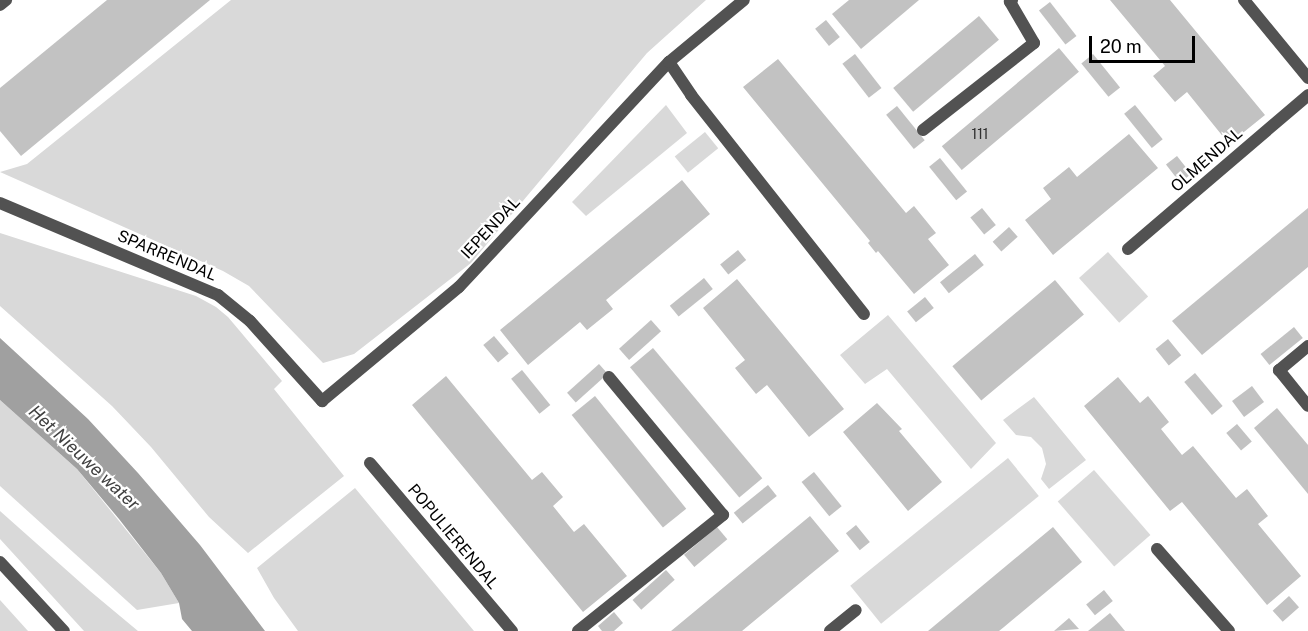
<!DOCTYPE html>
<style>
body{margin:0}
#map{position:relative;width:1308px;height:631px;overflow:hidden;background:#fff;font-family:"Public Sans",sans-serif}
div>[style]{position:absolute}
.green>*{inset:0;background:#d9d9d9;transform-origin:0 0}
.water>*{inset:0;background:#a0a0a0}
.building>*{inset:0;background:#c2c2c2;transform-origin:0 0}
.service>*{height:12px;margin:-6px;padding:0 6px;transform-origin:6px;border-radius:6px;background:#525252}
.minor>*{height:12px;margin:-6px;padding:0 6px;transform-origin:6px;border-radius:6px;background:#525252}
span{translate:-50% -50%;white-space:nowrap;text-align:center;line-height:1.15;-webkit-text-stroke:4.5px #fff;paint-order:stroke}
.number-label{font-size:14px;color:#303030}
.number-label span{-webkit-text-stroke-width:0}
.street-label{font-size:16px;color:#000}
.water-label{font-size:18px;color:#414141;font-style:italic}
.scale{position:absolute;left:1089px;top:36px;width:106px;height:27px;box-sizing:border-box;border:3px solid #000;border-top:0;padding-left:8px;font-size:18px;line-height:21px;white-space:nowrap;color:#000;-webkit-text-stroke:4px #fff;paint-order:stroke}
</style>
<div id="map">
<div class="green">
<div style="clip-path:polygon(231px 0,706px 0,647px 53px,471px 263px,354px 354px,323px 363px,249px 286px,223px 271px,0 172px,27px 164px)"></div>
<div style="clip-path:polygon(666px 105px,687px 133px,586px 216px,572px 202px)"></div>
<div style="left:705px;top:132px;width:21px;height:39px;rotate:51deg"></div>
<div style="clip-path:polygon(0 233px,196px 296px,216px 307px,228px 317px,282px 381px,274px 389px,344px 476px,248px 553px,209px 517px,151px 447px,112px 406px,0 306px)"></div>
<div style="left:1108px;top:252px;width:60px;height:39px;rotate:48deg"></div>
<div style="clip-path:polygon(888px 315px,996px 443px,971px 469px,887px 369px,865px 384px,840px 355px)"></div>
<div style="clip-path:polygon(1034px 397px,1086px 460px,1049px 489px,1041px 479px,1046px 464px,1042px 448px,1031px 437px,1016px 435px,1003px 420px)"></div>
<div style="clip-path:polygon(0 400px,77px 469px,161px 573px,179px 603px,137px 610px,0 486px)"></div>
<div style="left:1008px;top:458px;width:49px;height:203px;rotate:51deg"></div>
<div style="left:1094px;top:470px;width:86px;height:48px;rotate:49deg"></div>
<div style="clip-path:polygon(355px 488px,434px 583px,474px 631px,298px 631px,274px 598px,257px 568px)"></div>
<div style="clip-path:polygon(0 511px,90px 591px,138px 631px,84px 631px,0 539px)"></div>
<div style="clip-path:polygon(0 600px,28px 631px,0 631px)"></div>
</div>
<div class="water">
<div style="clip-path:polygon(0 338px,88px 419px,138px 473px,200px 545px,265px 631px,192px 631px,182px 619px,179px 603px,161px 573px,119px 519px,77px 469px,0 400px)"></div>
</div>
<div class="building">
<div style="clip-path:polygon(107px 0,210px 0,21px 156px,0 131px,0 88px)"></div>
<div style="clip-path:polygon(849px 0,919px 0,861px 49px,832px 14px)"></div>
<div style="clip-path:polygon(1110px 0,1170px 0,1265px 115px,1229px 144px,1187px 92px,1175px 102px,1153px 76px,1165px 66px)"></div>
<div style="left:1050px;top:2px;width:43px;height:14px;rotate:52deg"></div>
<div style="left:979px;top:16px;width:31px;height:112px;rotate:50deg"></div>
<div style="left:826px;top:20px;width:22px;height:14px;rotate:51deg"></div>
<div style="left:1059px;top:48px;width:31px;height:153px;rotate:50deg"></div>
<div style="left:855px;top:54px;width:43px;height:16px;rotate:52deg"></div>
<div style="left:1093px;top:54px;width:43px;height:15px;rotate:51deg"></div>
<div style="clip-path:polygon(778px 59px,906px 213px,914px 206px,936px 233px,928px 239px,949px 265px,914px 294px,878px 251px,876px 253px,868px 243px,870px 241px,743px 87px)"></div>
<div style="left:1135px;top:105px;width:44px;height:14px;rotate:51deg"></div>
<div style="left:897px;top:106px;width:44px;height:14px;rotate:51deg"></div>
<div style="clip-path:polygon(1129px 134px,1158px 168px,1053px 255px,1025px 220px,1051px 199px,1043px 188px,1069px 167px,1077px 177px)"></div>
<div style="left:1177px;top:156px;width:23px;height:14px;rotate:52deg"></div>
<div style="left:940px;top:158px;width:43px;height:14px;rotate:51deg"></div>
<div style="clip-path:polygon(682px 180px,710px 214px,606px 300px,613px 309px,587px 330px,580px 322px,528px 365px,500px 330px)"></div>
<div style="left:982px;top:208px;width:22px;height:15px;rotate:51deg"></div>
<div style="clip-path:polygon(1308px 208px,1308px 267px,1202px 355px,1172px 321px)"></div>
<div style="left:1009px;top:227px;width:13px;height:22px;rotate:48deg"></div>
<div style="left:738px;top:250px;width:13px;height:23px;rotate:51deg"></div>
<div style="left:975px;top:254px;width:14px;height:45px;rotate:51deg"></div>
<div style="left:704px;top:278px;width:14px;height:44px;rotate:51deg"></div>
<div style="clip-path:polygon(737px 279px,844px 409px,809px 437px,767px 385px,756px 394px,735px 368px,745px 360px,703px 308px)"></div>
<div style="left:1055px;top:280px;width:45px;height:134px;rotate:50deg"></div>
<div style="left:925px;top:297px;width:14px;height:23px;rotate:51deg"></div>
<div style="left:651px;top:320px;width:15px;height:43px;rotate:48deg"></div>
<div style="left:1294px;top:327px;width:14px;height:43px;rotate:51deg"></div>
<div style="left:494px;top:336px;width:23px;height:14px;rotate:50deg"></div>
<div style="left:1168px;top:339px;width:21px;height:16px;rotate:51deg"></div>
<div style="left:653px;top:348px;width:170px;height:30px;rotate:50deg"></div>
<div style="left:599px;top:364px;width:13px;height:43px;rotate:48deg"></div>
<div style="left:522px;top:370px;width:45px;height:14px;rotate:51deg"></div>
<div style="left:1195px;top:373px;width:43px;height:14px;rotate:50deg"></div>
<div style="clip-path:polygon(446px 376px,532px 480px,542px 472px,563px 497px,553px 506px,574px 532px,584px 524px,627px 576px,583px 612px,412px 405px)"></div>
<div style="clip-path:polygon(1118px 377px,1140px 403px,1148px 396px,1169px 422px,1161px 429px,1182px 455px,1193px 446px,1236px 498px,1247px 489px,1268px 516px,1258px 524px,1301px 576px,1267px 605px,1182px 502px,1170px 511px,1084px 406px)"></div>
<div style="left:1252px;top:386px;width:20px;height:25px;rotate:53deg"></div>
<div style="left:595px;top:396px;width:145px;height:30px;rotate:51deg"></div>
<div style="clip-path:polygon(877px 403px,902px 429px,899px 431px,942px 482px,908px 511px,843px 432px)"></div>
<div style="clip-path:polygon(1277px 408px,1308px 445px,1308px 494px,1254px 428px)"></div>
<div style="left:1237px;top:424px;width:23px;height:14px;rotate:50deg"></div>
<div style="left:814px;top:472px;width:44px;height:16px;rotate:51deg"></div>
<div style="left:768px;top:485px;width:14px;height:44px;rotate:51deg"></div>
<div style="clip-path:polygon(810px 516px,839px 551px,812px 573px,742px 631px,671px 631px)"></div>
<div style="left:856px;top:525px;width:22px;height:13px;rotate:51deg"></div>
<div style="left:717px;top:527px;width:16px;height:43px;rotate:50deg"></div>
<div style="clip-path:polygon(1053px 527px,1082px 562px,1004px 627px,999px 631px,928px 631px)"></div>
<div style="left:666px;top:570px;width:13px;height:45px;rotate:48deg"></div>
<div style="left:1104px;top:590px;width:14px;height:23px;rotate:51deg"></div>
<div style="left:1289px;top:596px;width:15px;height:22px;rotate:48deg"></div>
<div style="clip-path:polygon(614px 612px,623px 623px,614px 631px,602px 631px,598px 626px)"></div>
<div style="clip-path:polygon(1110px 613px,1125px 631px,1088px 631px)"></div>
<div style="clip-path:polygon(1069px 618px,1079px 629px,1054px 631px)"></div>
</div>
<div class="service">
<div style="left:923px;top:130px;width:141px;rotate:-38.1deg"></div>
<div style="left:1034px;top:43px;width:48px;rotate:-120.3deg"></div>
<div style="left:1010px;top:2px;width:3px;rotate:-45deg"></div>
<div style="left:1308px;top:346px;width:38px;rotate:140deg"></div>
<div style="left:1279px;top:370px;width:46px;rotate:51.1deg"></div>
<div style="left:578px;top:631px;width:186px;rotate:-38.7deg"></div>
<div style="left:723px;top:515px;width:179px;rotate:-129.6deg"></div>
</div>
<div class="minor">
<div style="left:1244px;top:0;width:101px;rotate:50.6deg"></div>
<div style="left:0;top:5px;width:8px;rotate:-40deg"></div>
<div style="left:669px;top:62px;width:40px;rotate:56deg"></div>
<div style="left:691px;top:95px;width:279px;rotate:51.7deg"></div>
<div style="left:0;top:203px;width:237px;rotate:22.9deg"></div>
<div style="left:218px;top:295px;width:41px;rotate:39.1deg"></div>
<div style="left:250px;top:321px;width:108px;rotate:48deg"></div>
<div style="left:322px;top:401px;width:178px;rotate:-39.8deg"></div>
<div style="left:459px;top:287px;width:308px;rotate:-47deg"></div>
<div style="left:669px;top:62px;width:97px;rotate:-39.6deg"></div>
<div style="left:1128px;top:249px;width:237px;rotate:-40.5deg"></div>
<div style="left:370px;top:463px;width:220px;rotate:49.8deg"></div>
<div style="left:1157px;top:549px;width:109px;rotate:48.7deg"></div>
<div style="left:0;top:562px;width:94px;rotate:47.2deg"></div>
<div style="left:830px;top:631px;width:33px;rotate:-39deg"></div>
</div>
<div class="number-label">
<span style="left:980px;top:134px">111</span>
</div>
<div class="street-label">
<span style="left:1207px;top:160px;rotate:-41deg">OLMENDAL</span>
<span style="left:491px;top:228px;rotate:-47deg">IEPENDAL</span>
<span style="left:167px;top:256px;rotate:23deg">SPARRENDAL</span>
<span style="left:453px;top:537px;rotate:50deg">POPULIERENDAL</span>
</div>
<div class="water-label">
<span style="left:84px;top:458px;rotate:43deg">Het Nieuwe water</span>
</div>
<div class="scale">20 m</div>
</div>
